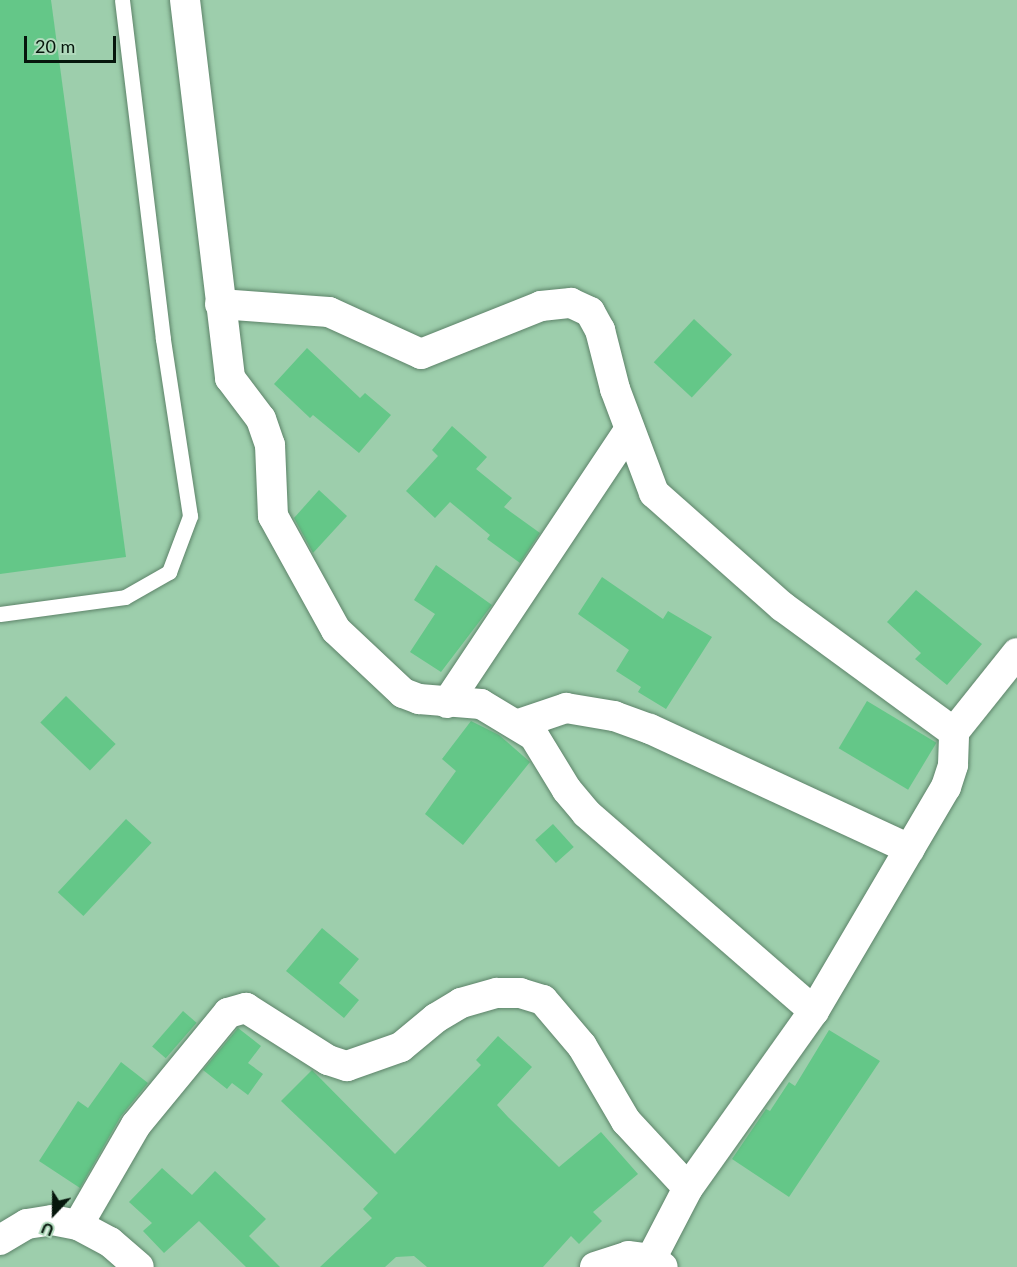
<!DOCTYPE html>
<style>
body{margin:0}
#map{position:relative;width:1017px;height:1267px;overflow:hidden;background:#afd9bb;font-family:Lato,sans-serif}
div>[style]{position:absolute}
.built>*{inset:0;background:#9dceac;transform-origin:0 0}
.building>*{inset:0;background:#64c788;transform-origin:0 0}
.roads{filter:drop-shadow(0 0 2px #5d8369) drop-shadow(0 0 2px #5d8369)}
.service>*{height:15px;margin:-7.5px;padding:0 7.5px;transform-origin:7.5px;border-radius:7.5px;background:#fff}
.minor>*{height:30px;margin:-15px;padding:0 15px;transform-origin:15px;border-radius:15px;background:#fff}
span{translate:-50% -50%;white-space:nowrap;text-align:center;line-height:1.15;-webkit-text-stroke:4.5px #afd9bb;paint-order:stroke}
.north{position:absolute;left:24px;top:1183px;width:60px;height:60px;-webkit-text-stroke:4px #afd9bb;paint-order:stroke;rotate:202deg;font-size:16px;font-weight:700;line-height:24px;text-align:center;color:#06160c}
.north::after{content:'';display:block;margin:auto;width:21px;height:27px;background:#06160c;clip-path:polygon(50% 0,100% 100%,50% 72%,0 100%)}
.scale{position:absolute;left:24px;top:36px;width:92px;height:27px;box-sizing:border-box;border:3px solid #06160c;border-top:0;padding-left:8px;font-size:18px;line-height:21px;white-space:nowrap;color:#06160c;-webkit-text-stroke:4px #afd9bb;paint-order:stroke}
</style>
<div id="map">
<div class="built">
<div style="left:0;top:0;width:1017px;height:1267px"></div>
</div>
<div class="building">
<div style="clip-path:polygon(0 0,51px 0,126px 557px,0 574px)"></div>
<div style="left:694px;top:319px;width:52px;height:59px;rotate:43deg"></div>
<div style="clip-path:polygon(307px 348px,360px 398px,365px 393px,391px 415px,359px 453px,313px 415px,310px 418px,274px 384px)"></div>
<div style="clip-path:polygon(452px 426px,487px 457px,476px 469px,512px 498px,504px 507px,540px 533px,520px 563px,487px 539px,490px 535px,450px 502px,435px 518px,406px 491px,438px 456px,432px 450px)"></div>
<div style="clip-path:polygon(319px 490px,347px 516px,313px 553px,294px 518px)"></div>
<div style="clip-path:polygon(436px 565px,492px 605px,441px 672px,410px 652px,435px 614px,414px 600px)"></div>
<div style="clip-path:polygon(602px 577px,663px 619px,668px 611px,712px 637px,666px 709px,638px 692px,641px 687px,616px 671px,629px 650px,578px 614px)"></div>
<div style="clip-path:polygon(916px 590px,982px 644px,947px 685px,915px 659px,921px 653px,887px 622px)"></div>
<div style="left:66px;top:696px;width:69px;height:37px;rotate:44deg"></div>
<div style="left:867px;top:701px;width:81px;height:55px;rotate:31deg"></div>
<div style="clip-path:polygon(471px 721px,499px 735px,530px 762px,463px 845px,425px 814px,456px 771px,442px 759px)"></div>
<div style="left:126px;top:819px;width:35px;height:100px;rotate:43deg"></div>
<div style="left:553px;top:824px;width:31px;height:24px;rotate:48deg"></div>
<div style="clip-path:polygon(322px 928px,359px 959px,339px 983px,359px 1000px,344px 1018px,286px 971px)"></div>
<div style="left:183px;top:1011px;width:18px;height:47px;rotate:41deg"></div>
<div style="clip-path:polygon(238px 1028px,261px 1046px,248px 1063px,263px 1074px,248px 1095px,232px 1083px,227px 1089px,203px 1070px)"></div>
<div style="clip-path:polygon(829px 1030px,880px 1061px,789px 1197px,732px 1159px,766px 1109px,770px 1111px,789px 1082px,795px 1086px)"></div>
<div style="clip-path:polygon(498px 1036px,532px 1067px,497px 1105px,508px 1117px,559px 1167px,601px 1132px,638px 1174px,593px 1212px,602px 1221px,579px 1244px,571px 1236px,543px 1267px,427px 1267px,414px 1256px,396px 1257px,385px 1267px,320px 1267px,372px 1218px,363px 1209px,378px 1193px,281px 1101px,312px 1070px,395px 1154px,481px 1065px,476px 1060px)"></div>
<div style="clip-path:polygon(121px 1062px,148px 1083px,121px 1116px,80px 1188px,39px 1161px,78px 1101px,88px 1108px)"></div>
<div style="clip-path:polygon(162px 1168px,192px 1195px,215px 1171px,266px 1219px,249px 1236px,280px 1267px,246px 1267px,199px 1221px,164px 1253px,143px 1231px,152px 1223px,129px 1202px)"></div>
</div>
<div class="roads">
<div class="service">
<div style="left:0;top:614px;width:126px;rotate:-7.7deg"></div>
<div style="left:125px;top:597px;width:51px;rotate:-29.6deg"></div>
<div style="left:169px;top:572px;width:60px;rotate:-69.4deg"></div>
<div style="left:190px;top:516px;width:179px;rotate:-98.7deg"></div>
<div style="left:163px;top:339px;width:341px;rotate:-96.9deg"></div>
</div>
<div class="minor">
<div style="left:185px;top:0;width:381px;rotate:83.2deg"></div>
<div style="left:230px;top:378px;width:51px;rotate:52.9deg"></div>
<div style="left:261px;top:419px;width:28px;rotate:71deg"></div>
<div style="left:270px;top:445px;width:71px;rotate:87.6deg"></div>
<div style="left:273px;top:516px;width:130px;rotate:61.1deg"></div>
<div style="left:336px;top:630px;width:92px;rotate:43.2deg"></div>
<div style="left:403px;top:693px;width:17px;rotate:21deg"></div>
<div style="left:419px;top:699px;width:62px;rotate:4.6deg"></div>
<div style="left:481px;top:704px;width:62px;rotate:31.1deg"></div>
<div style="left:534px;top:736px;width:63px;rotate:58.6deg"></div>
<div style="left:567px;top:790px;width:30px;rotate:50deg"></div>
<div style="left:586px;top:813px;width:302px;rotate:41deg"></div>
<div style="left:220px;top:304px;width:109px;rotate:4.2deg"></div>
<div style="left:329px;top:312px;width:101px;rotate:24.5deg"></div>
<div style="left:421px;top:354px;width:129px;rotate:-21.8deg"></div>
<div style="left:541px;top:306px;width:30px;rotate:-6deg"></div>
<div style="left:571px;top:303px;width:21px;rotate:25deg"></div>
<div style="left:590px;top:312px;width:21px;rotate:61deg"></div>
<div style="left:600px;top:330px;width:61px;rotate:75.7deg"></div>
<div style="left:615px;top:389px;width:111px;rotate:69.4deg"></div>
<div style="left:654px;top:493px;width:172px;rotate:41.5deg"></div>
<div style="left:783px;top:607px;width:212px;rotate:36.2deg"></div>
<div style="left:447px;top:703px;width:329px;rotate:-56.3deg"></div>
<div style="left:519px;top:724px;width:50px;rotate:-18.8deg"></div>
<div style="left:566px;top:708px;width:49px;rotate:9.5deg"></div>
<div style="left:614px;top:716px;width:38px;rotate:20deg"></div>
<div style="left:650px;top:729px;width:286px;rotate:24.8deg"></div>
<div style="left:78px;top:1225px;width:116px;rotate:-59.9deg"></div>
<div style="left:136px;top:1125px;width:145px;rotate:-50.6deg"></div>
<div style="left:228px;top:1013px;width:19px;rotate:-16deg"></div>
<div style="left:246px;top:1008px;width:97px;rotate:32.4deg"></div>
<div style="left:328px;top:1060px;width:20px;rotate:18deg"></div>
<div style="left:347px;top:1066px;width:57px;rotate:-19.4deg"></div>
<div style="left:401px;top:1047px;width:45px;rotate:-39.6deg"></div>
<div style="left:436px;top:1018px;width:29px;rotate:-31deg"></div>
<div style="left:461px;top:1003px;width:37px;rotate:-16deg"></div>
<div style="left:497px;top:993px;width:23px"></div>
<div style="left:520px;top:993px;width:24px;rotate:17deg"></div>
<div style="left:543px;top:1000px;width:60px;rotate:49.7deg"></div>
<div style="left:582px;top:1046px;width:87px;rotate:59.6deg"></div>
<div style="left:626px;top:1121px;width:91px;rotate:47.2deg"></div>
<div style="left:0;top:1240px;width:31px;rotate:-31deg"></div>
<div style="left:27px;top:1224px;width:25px;rotate:-9deg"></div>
<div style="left:52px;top:1220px;width:26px;rotate:11deg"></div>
<div style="left:78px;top:1225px;width:36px;rotate:28deg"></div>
<div style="left:110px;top:1242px;width:38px;rotate:41deg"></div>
<div style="left:651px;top:1259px;width:80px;rotate:-62.5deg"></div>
<div style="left:688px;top:1188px;width:217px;rotate:-54.6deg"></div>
<div style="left:814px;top:1011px;width:260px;rotate:-59.5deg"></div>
<div style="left:946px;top:787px;width:23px;rotate:-72deg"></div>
<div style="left:953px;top:765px;width:33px;rotate:-88deg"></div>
<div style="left:954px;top:732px;width:101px;rotate:-51.4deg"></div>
<div style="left:595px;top:1267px;width:35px;rotate:-18deg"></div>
<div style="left:628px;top:1256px;width:23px;rotate:7deg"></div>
<div style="left:651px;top:1259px;width:14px;rotate:34deg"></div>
</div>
</div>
<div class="north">U</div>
<div class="scale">20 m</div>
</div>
